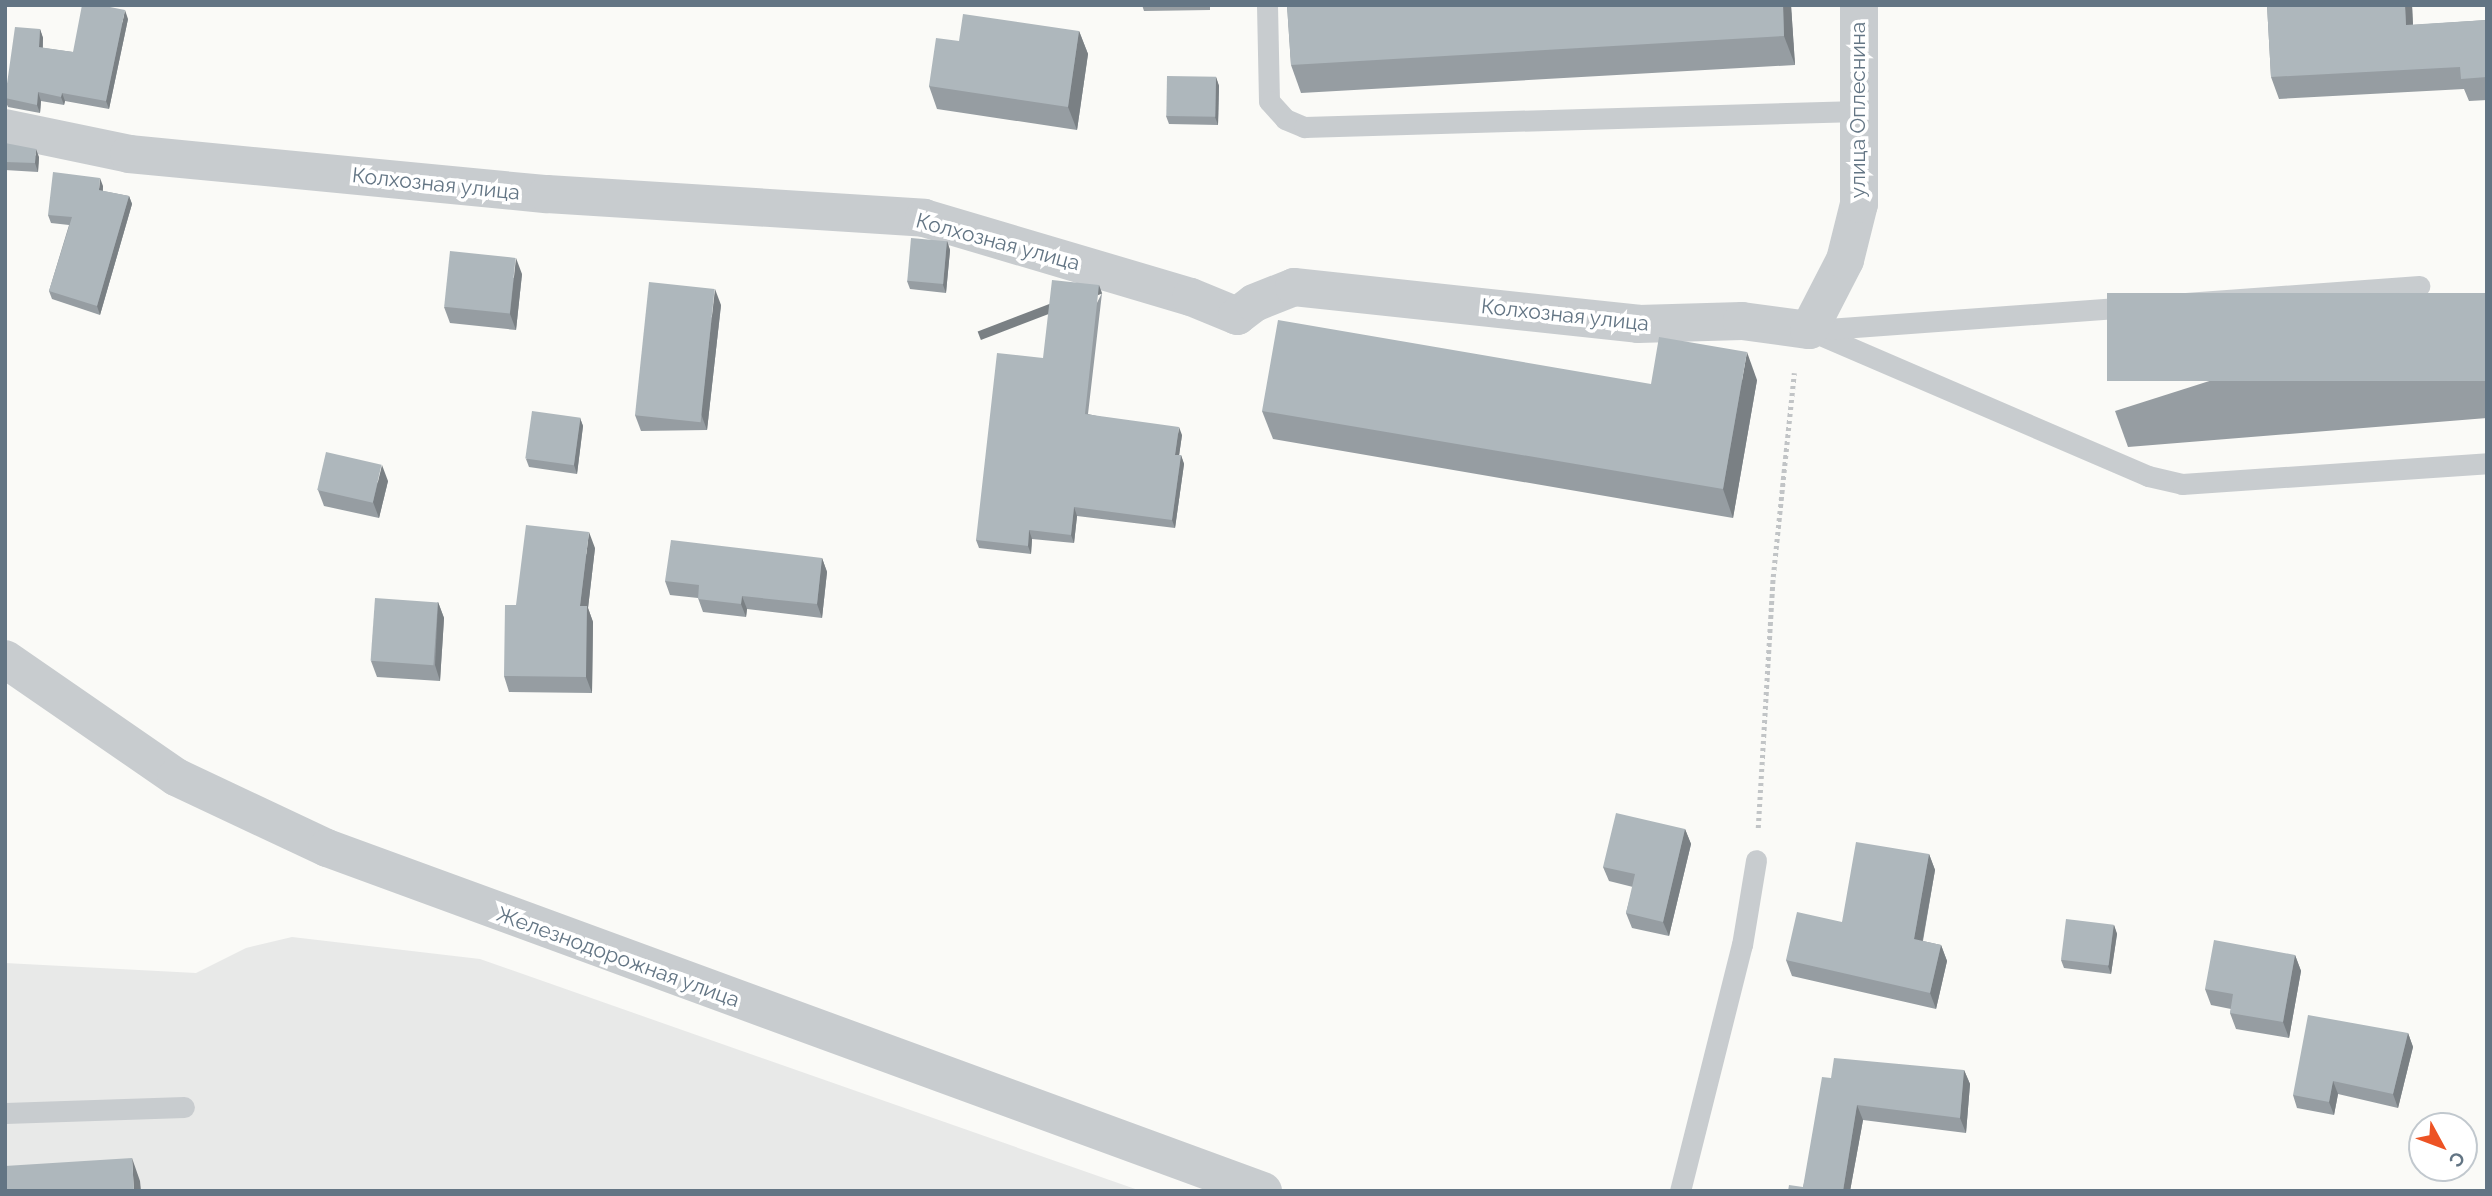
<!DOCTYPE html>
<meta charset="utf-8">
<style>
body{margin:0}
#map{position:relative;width:2492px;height:1196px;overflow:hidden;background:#fafaf7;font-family:Raleway,sans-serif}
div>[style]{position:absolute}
.built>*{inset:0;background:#e8e9e8}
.path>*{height:4.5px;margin-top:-2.25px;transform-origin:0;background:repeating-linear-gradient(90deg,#c1c4c6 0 3.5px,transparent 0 7px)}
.service>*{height:21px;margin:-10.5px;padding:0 10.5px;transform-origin:10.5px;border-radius:10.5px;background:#c8cccf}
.minor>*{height:38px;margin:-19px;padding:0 19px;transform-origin:19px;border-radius:19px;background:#c8cccf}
.wall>*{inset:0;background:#969da2}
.shaded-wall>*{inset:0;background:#7a8084;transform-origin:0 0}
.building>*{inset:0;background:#aeb7bc;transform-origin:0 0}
span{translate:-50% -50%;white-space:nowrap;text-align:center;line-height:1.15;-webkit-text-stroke:7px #fff;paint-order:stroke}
.street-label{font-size:21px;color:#637584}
.frame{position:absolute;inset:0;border:7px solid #637584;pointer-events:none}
.north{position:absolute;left:2408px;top:1112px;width:70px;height:70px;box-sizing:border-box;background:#fff;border:2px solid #c1c8ce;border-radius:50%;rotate:131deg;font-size:19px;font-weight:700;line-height:28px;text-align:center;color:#637584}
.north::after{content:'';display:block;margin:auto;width:24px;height:32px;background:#ed5324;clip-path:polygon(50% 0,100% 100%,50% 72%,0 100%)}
</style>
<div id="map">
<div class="built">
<div style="clip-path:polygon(292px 937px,480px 959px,1141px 1191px,5px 1191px,5px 963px,196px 973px,246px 948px)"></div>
</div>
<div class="path">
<div style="left:1758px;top:828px;width:251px;rotate:-86.6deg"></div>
<div style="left:1773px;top:577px;width:205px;rotate:-84.1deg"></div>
</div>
<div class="service">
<div style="left:1267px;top:5px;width:96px;rotate:88.8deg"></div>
<div style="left:1269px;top:101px;width:24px;rotate:48deg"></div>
<div style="left:1285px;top:119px;width:21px;rotate:23deg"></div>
<div style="left:1304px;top:127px;width:555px;rotate:-1.65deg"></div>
<div style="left:1809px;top:330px;width:369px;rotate:23.3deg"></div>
<div style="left:2148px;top:476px;width:35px;rotate:13deg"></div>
<div style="left:2182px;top:484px;width:306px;rotate:-3.9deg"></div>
<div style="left:1814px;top:330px;width:607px;rotate:-4.16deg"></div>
<div style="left:5px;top:1113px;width:179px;rotate:-1.9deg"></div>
<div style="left:1680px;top:1191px;width:254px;rotate:-75.9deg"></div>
<div style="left:1742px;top:945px;width:86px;rotate:-80.6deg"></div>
</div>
<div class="minor">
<div style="left:5px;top:128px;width:127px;rotate:11.8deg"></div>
<div style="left:129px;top:154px;width:420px;rotate:5.5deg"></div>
<div style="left:547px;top:194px;width:378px;rotate:3.6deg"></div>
<div style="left:924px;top:218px;width:278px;rotate:16.5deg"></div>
<div style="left:1191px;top:297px;width:50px;rotate:22.4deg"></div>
<div style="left:1237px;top:316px;width:21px;rotate:-37deg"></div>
<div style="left:1254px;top:303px;width:43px;rotate:-21.8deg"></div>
<div style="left:1294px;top:287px;width:346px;rotate:6.1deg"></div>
<div style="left:1638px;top:324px;width:104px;rotate:-1.7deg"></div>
<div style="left:1742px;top:321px;width:68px;rotate:7.7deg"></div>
<div style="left:1809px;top:330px;width:79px;rotate:-62.8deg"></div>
<div style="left:1845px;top:260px;width:58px;rotate:-76deg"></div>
<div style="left:1859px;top:204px;width:199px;rotate:-90deg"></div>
<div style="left:5px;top:659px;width:208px;rotate:34.6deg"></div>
<div style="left:176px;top:777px;width:167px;rotate:25.2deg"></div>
<div style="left:327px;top:848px;width:997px;rotate:20.13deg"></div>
</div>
<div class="wall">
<div style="clip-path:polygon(1142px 5px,1210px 5px,1210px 10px,1144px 11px)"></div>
<div style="clip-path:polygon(1287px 5px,1791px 5px,1795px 65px,1301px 93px,1291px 65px)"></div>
<div style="clip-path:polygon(2267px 5px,2412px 5px,2413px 25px,2487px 20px,2487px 100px,2469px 101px,2464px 89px,2279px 99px,2271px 77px)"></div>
<div style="clip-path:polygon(128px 19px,109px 109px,65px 101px,64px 105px,41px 101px,40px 113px,8px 107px,5px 100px,5px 93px,40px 29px,43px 38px,43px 48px,73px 52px)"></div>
<div style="clip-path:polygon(1079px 31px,1088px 54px,1077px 130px,937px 109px,929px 86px,959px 41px)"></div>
<div style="clip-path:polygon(1216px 77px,1219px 86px,1218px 125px,1169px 124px,1166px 116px)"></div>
<div style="clip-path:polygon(5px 143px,39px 157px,38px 172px,5px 170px)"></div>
<div style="clip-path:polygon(103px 186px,103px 191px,129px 196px,132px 204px,100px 315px,52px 299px,49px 291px,69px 225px,51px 223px,48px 215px)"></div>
<div style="clip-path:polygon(947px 241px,950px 250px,946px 293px,910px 289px,907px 281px)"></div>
<div style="clip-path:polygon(522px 274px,516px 330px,450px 323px,444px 307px)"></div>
<div style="clip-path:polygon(1102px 293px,1088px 414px,1182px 435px,1179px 455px,1181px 455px,1184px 464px,1175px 528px,1077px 516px,1074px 543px,1032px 539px,1031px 554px,979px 548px,976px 540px)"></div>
<div style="clip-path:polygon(2487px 293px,2487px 418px,2128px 447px,2115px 411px)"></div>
<div style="clip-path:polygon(721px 305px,707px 430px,641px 431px,635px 415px)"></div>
<div style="clip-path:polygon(1757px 380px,1733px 518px,1273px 439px,1262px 411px,1651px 384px)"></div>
<div style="clip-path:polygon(580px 418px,583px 426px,577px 474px,529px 467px,526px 459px)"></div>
<div style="clip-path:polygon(388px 481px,379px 518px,324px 506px,318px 490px)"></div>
<div style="clip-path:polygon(595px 548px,588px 608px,593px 622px,592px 693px,509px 692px,504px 676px,516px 605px)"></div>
<div style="clip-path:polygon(822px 558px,827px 572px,822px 618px,747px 609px,746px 617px,703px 612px,698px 598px,670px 595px,665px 581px)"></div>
<div style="clip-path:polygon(438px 602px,444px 618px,440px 681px,377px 677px,371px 661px)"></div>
<div style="clip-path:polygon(1685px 829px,1691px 844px,1669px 936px,1632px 928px,1626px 913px,1633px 887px,1609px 881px,1603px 867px)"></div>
<div style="clip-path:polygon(1929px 854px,1935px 870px,1923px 941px,1941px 945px,1947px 961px,1936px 1009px,1792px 976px,1786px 960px,1842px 922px)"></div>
<div style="clip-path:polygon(2114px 925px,2117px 934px,2111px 974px,2064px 968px,2061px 960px)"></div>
<div style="clip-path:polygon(2295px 955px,2301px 971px,2289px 1038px,2236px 1029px,2230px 1013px,2231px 1009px,2211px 1005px,2205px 989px)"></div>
<div style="clip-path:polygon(2408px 1033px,2413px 1047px,2398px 1108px,2338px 1094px,2334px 1115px,2297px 1108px,2293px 1095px)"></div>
<div style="clip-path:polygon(1964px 1070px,1970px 1084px,1966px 1133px,1863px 1120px,1850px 1191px,1788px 1191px,1803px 1187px,1831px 1078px)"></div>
</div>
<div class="shaded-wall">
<div style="clip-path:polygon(1783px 5px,1791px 5px,1795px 65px,1784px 36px)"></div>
<div style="clip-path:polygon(2405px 5px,2412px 5px,2414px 47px,2406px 25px)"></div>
<div style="clip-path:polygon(125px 10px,128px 19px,109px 109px,106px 101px)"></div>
<div style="clip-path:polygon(40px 29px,43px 38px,42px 56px,39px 47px)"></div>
<div style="clip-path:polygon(1079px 31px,1088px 54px,1077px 130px,1068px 107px)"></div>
<div style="clip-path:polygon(1216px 77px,1219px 86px,1218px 125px,1215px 117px)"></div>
<div style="clip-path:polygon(38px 92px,41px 101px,40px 113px,37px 105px)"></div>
<div style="clip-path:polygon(62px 93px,65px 101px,64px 105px,61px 97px)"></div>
<div style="clip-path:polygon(36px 149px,39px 157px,38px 172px,35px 163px)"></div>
<div style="clip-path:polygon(100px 178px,103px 186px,102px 198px,99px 190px)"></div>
<div style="clip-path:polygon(129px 196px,132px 204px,100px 315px,97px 306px)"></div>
<div style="clip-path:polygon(947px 241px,950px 250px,946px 293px,943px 285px)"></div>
<div style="clip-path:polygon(516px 258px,522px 274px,516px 330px,510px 314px)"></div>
<div style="left:1099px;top:285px;width:9px;height:130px;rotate:69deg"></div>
<div style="clip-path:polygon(715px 289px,721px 305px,707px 430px,701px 414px)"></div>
<div style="clip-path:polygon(1747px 352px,1757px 380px,1733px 518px,1723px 489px)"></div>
<div style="clip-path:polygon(580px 418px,583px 426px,577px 474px,574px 465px)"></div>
<div style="clip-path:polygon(1179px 427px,1182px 435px,1178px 463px,1175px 455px)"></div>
<div style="clip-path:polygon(1181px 455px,1184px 464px,1175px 528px,1172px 520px)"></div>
<div style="clip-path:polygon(382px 465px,388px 481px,379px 518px,373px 502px)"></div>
<div style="clip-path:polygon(1074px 507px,1077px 516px,1074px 543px,1071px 535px)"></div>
<div style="clip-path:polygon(1029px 530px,1032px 539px,1031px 554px,1028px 546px)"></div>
<div style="clip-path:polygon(589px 532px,595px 548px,588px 608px,593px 622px,592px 693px,586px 677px,580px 606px)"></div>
<div style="clip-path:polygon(822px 558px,827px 572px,822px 618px,817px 604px)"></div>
<div style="clip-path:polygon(742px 596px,747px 609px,746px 617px,741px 604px)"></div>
<div style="clip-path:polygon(438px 602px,444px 618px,440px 681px,435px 665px)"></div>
<div style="clip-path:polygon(1685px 829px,1691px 844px,1669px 936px,1663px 922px)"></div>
<div style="clip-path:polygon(1929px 854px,1935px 870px,1920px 955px,1914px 939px)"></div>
<div style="clip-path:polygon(2114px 925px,2117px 934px,2111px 974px,2108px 966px)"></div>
<div style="clip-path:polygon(1941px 945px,1947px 961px,1936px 1009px,1930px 993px)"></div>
<div style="clip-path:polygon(2295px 955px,2301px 971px,2289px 1038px,2283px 1022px)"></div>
<div style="clip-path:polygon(2408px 1033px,2413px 1047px,2398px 1108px,2393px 1094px)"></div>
<div style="clip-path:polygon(1964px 1070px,1970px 1084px,1966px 1133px,1960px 1118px)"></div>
<div style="clip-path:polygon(2333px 1081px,2338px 1094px,2334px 1115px,2329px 1102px)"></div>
<div style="clip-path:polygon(1857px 1105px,1863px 1120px,1850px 1191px,1843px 1191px)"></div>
<div style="clip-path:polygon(132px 1158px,140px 1181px,141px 1191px,134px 1191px)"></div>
</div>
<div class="building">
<div style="clip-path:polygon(82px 5px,100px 5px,125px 10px,106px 101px,62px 93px,61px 97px,38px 92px,37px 105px,5px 98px,15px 27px,40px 29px,39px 47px,73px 52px)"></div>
<div style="clip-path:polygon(1287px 5px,1783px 5px,1784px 36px,1291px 65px)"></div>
<div style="clip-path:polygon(2267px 5px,2405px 5px,2406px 25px,2487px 20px,2487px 77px,2461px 79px,2460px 67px,2271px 77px)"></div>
<div style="clip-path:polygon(963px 14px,1079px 31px,1068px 107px,929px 86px,936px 38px,959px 41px)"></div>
<div style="left:1167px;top:76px;width:49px;height:40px;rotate:1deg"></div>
<div style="clip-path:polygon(5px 143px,36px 149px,35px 163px,5px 162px)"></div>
<div style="clip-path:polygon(53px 172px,100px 178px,99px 190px,129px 196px,97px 306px,49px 291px,72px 217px,48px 215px)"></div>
<div style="left:911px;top:238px;width:36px;height:43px;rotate:5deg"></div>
<div style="left:450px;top:251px;width:66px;height:56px;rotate:6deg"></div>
<div style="clip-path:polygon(1052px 280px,1099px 285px,1085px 414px,1179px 427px,1175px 455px,1181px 455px,1172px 520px,1074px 507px,1071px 535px,1029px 530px,1028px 546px,976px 540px,997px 353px,1043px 358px)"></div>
<div style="left:649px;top:282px;width:66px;height:134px;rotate:6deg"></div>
<div style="left:2487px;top:293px;width:88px;height:380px;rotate:90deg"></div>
<div style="clip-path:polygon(1278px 320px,1651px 384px,1659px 337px,1747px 352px,1723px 489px,1262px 411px)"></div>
<div style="left:532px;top:411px;width:49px;height:48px;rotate:8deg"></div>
<div style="left:326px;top:452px;width:57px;height:39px;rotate:13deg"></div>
<div style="clip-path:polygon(526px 525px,589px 532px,580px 606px,587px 606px,586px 677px,504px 676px,505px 605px,516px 605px)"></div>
<div style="clip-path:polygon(671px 540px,822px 558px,817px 604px,742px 596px,741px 604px,698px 599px,699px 585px,665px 581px)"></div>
<div style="left:375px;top:598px;width:63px;height:63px;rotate:4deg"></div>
<div style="clip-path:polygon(1616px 813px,1685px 829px,1663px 922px,1626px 913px,1635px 874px,1603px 867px)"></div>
<div style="clip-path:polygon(1856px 842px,1929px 854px,1914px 939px,1941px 945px,1930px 993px,1786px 960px,1797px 912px,1842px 922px)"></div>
<div style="left:2066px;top:919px;width:48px;height:41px;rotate:7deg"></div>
<div style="clip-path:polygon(2214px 940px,2295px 955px,2283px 1022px,2230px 1013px,2233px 994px,2205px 989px)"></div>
<div style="clip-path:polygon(2308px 1015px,2408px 1033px,2393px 1094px,2333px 1081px,2329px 1102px,2293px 1095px)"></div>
<div style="clip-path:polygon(1834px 1058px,1964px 1070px,1960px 1118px,1857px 1105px,1843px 1191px,1788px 1191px,1789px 1185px,1803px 1187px,1822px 1077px,1831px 1078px)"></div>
<div style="clip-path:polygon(132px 1158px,134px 1191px,5px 1191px,5px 1166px)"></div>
</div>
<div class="street-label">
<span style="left:1858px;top:110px;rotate:-90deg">улица Оплеснина</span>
<span style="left:436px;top:184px;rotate:6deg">Колхозная улица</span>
<span style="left:998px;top:242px;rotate:15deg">Колхозная улица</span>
<span style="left:1565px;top:315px;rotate:6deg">Колхозная улица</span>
<span style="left:618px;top:957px;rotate:20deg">Железнодорожная улица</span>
</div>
<div class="frame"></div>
<div class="north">С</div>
</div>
